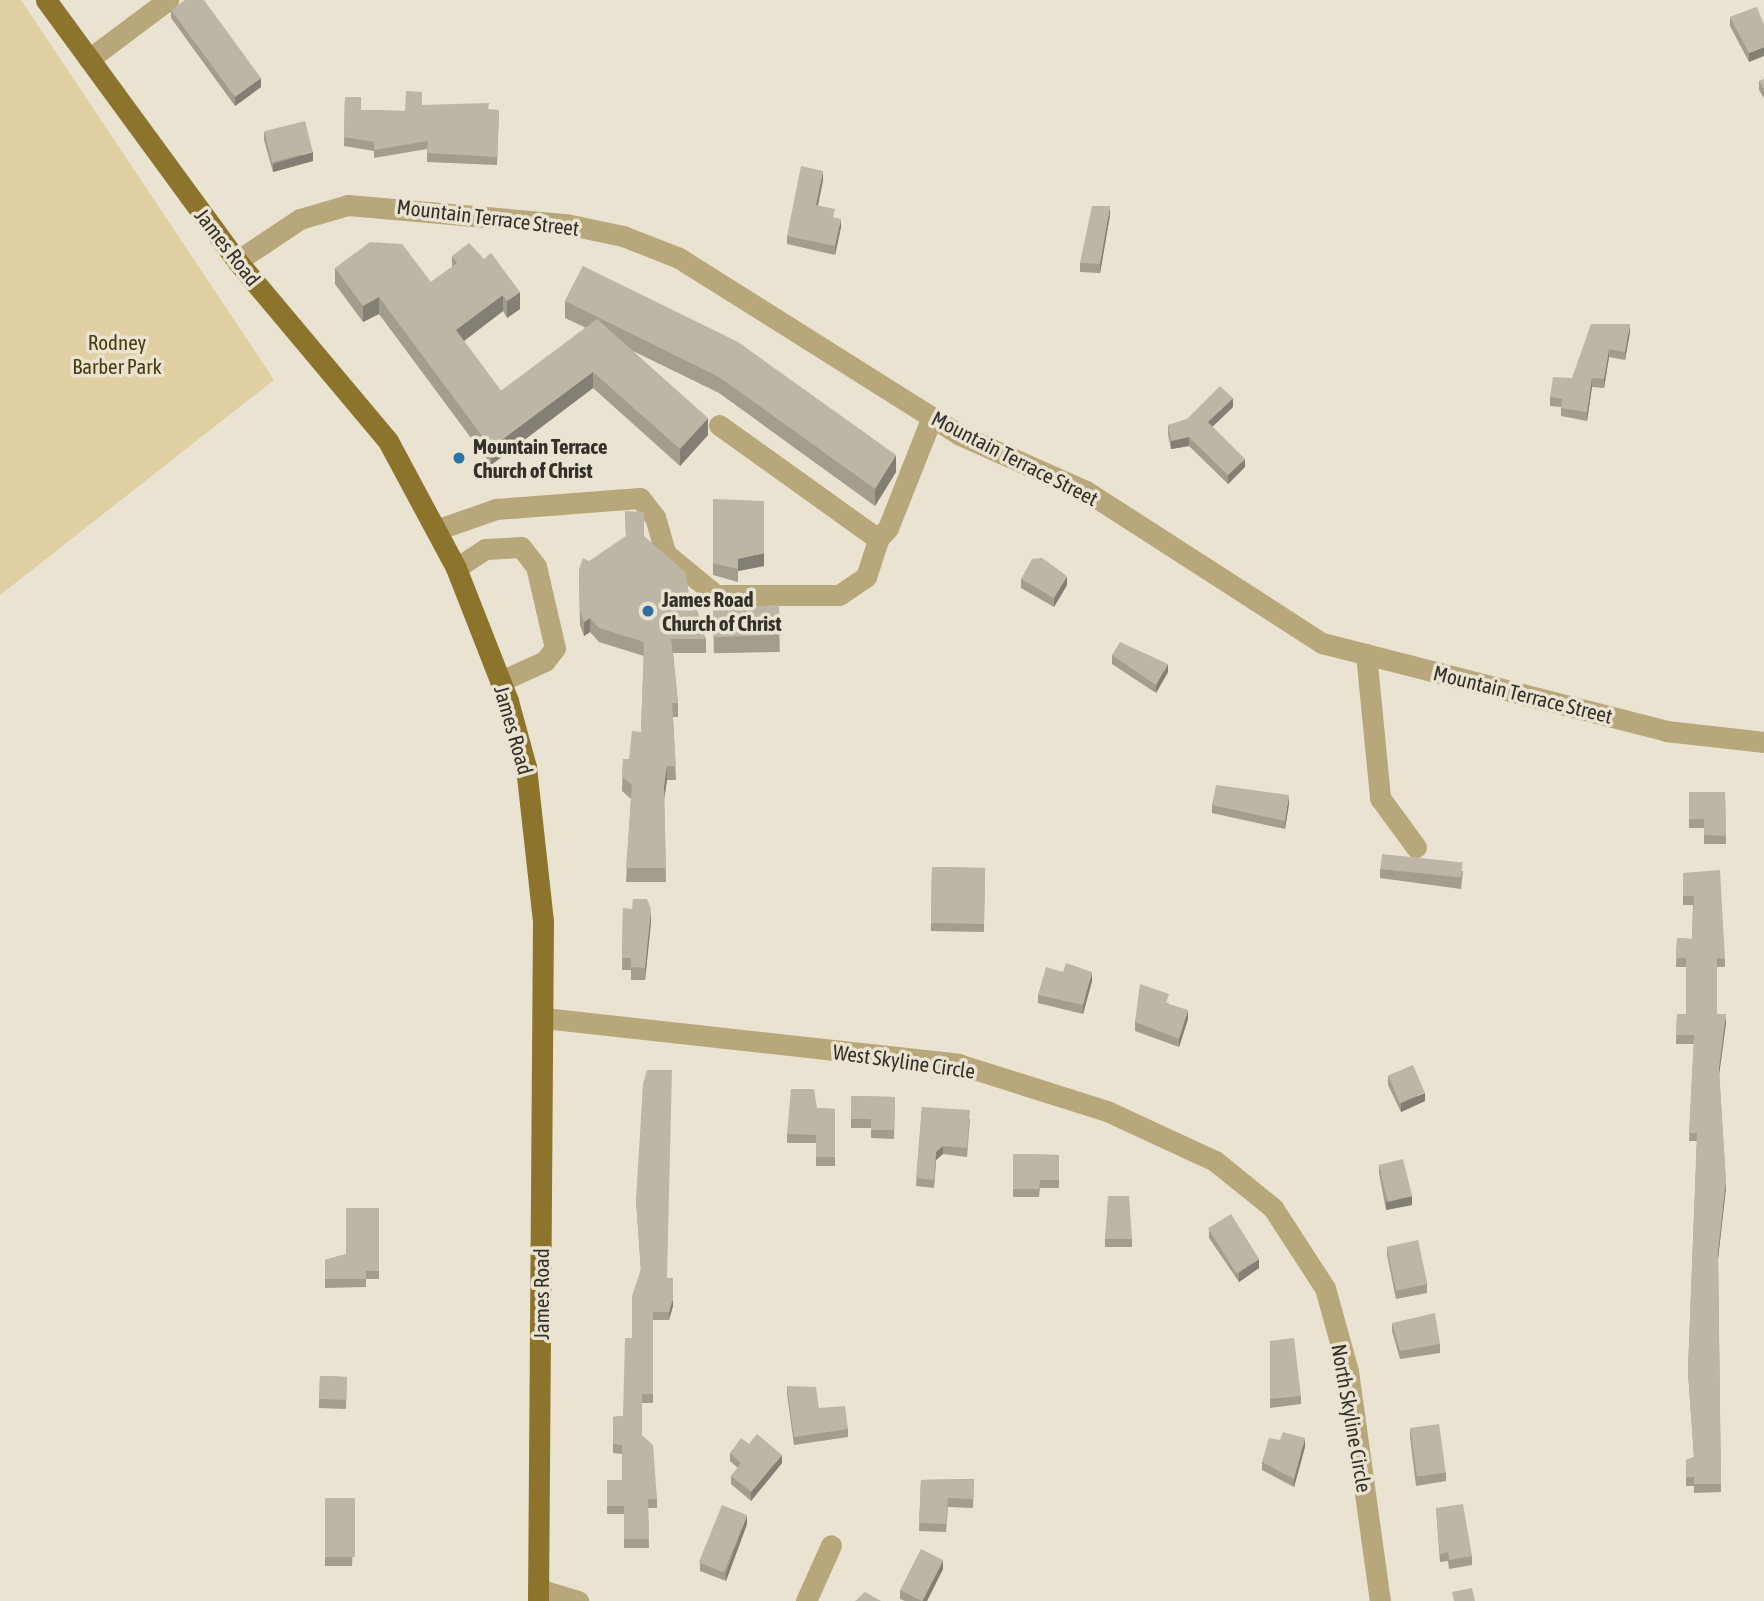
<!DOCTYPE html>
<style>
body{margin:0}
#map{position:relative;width:1764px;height:1601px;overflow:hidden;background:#eae3d1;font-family:"Asap Condensed",sans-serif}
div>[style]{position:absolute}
.green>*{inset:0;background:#dfcfa3}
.minor>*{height:21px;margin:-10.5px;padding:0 10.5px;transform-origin:10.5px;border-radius:10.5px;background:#b7a77b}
.major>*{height:21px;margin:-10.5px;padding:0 10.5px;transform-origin:10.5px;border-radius:10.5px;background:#8c742c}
.wall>*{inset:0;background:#a39d8e;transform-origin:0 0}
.shaded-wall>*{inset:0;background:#847f74}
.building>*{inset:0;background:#bdb6a5;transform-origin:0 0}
.dots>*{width:19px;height:19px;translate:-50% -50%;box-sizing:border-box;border:4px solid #eae3d1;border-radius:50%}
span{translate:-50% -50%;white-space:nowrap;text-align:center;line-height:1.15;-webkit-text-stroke:7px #eae3d1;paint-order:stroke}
.street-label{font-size:21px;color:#33312a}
.park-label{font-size:21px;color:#4a3b0c}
.poi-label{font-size:21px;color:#33312a;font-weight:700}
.left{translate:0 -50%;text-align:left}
</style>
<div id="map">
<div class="green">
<div style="clip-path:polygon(0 0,21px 0,274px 380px,0 595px)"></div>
</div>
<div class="minor">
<div style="left:89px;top:59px;width:99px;rotate:-36.8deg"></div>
<div style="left:237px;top:261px;width:76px;rotate:-33.7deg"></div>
<div style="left:300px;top:219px;width:50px;rotate:-16.3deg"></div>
<div style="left:348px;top:205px;width:219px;rotate:5deg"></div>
<div style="left:566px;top:224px;width:58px;rotate:11.9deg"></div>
<div style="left:623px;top:236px;width:60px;rotate:21.4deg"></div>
<div style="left:679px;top:258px;width:332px;rotate:32.2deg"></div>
<div style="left:960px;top:435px;width:138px;rotate:24deg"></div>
<div style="left:1086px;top:491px;width:281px;rotate:32.8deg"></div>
<div style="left:1322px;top:643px;width:355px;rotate:14.3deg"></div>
<div style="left:1666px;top:731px;width:99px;rotate:6.4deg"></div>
<div style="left:719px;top:425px;width:196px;rotate:35.6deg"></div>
<div style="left:878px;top:539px;width:15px;rotate:-48deg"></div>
<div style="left:888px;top:528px;width:119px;rotate:-68.4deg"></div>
<div style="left:436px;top:530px;width:64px;rotate:-19.3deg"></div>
<div style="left:496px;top:509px;width:144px;rotate:-4.4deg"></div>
<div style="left:640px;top:498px;width:24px;rotate:52deg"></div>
<div style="left:655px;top:517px;width:37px;rotate:74deg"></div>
<div style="left:665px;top:553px;width:66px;rotate:39.5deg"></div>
<div style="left:716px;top:595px;width:123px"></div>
<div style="left:839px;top:595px;width:32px;rotate:-34deg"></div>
<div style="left:866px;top:577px;width:40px;rotate:-72deg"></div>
<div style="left:456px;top:568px;width:35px;rotate:-33deg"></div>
<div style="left:485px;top:549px;width:36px;rotate:-3deg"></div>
<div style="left:521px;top:547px;width:24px;rotate:52deg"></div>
<div style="left:536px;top:566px;width:84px;rotate:77deg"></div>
<div style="left:555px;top:648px;width:16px;rotate:128deg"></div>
<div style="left:545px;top:661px;width:48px;rotate:155.6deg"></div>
<div style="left:1366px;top:654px;width:145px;rotate:84.4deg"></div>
<div style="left:1380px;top:798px;width:61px;rotate:53.7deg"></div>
<div style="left:544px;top:1018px;width:417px;rotate:6.3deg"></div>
<div style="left:958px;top:1064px;width:156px;rotate:17.5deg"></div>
<div style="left:1107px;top:1111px;width:119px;rotate:24.8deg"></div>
<div style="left:1215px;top:1161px;width:75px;rotate:39deg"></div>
<div style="left:1273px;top:1208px;width:95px;rotate:57deg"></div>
<div style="left:1325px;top:1288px;width:86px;rotate:74.5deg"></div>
<div style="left:1348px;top:1371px;width:232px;rotate:82.1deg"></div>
<div style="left:538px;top:1589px;width:42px;rotate:16.7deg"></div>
<div style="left:806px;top:1601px;width:61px;rotate:-65.9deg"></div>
</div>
<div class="major">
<div style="left:46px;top:0;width:323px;rotate:53.8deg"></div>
<div style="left:237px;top:261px;width:235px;rotate:50deg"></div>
<div style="left:388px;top:441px;width:144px;rotate:61.8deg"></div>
<div style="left:456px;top:568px;width:143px;rotate:68.6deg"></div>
<div style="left:508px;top:701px;width:68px;rotate:74.7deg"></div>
<div style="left:526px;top:767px;width:155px;rotate:83.7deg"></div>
<div style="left:543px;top:921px;width:680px;rotate:90.42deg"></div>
</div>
<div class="wall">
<div style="clip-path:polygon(1757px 7px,1749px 62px,1730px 26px,1730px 17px)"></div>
<div style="clip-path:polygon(171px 10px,261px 87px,235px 106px,171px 18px)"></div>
<div style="clip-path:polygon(1764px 79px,1764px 98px,1759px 90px,1759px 81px)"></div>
<div style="clip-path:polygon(345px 97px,361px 110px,405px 111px,422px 105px,499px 110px,497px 165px,427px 162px,427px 149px,374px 158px,374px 151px,344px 146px)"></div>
<div style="clip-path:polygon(264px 132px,313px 161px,273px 172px,264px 140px)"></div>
<div style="clip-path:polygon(823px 180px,818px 206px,841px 227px,835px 255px,787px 244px,787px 236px)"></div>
<div style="clip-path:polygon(1110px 215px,1100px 273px,1080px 272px,1080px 263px)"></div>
<div style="clip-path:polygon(452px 256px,520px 309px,507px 318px,503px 311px,464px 341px,501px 391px,586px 328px,565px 318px,565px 301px,583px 266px,896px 472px,875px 506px,719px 393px,633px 351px,708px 435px,680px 466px,593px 388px,491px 465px,379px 314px,363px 322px,335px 284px,335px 268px,431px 282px,452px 267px)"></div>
<div style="clip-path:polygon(1630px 332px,1625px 360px,1609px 357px,1604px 388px,1592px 387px,1587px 421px,1561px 416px,1561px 407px,1550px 406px,1550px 397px,1572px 378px)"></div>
<div style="clip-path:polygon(1233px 407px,1212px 427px,1245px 467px,1228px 484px,1189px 446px,1171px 449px,1168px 434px,1168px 425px)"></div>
<div style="clip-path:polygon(713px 499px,764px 566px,738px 571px,738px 582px,713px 575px)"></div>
<div style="clip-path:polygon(625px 511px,644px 536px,691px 609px,706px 639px,706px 653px,673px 653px,678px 703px,678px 717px,673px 717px,676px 780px,667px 780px,664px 798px,666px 882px,626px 882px,631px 799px,622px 791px,623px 759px,629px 759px,641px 732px,644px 656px,599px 642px,590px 632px,584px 636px,580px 625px,579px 569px,626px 537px)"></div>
<div style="clip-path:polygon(1021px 579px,1067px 585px,1054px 607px,1021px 588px)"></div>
<div style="left:779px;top:605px;width:47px;height:66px;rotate:89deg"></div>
<div style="clip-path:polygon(1112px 655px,1168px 672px,1156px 693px,1112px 664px)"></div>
<div style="clip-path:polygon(1689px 792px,1725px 792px,1726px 844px,1704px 844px,1704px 828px,1689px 828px)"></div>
<div style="clip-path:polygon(1289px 804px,1285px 829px,1212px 813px,1212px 805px)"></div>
<div style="left:932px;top:867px;width:53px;height:64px;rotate:1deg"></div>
<div style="clip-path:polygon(1380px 869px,1463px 871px,1461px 889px,1380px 878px)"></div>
<div style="clip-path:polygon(1683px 873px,1725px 959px,1725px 967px,1717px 967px,1717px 1014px,1726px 1023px,1719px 1073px,1726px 1188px,1718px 1258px,1721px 1492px,1694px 1493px,1694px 1486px,1686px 1486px,1686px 1460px,1694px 1457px,1688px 1372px,1697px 1141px,1689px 1141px,1694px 1044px,1676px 1044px,1677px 1014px,1686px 1014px,1686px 967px,1676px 967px,1677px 938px,1692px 939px,1693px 905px,1683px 905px)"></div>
<div style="clip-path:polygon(623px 908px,651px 922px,645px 980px,631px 980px,631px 970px,622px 970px)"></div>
<div style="clip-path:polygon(1092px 981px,1083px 1014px,1038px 1003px,1038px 995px)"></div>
<div style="clip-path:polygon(1169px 1002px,1168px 1004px,1188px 1019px,1179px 1047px,1135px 1031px,1135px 1022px)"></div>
<div style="clip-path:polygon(1388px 1076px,1425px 1101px,1401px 1112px,1388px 1085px)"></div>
<div style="clip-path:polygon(851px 1096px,895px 1097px,894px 1139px,871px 1138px,871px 1128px,851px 1128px)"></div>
<div style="clip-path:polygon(922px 1107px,970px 1119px,967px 1157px,943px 1154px,936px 1160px,934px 1188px,916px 1186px)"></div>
<div style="clip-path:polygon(817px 1108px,835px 1109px,835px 1166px,816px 1166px,816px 1143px,787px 1143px,787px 1134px)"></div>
<div style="clip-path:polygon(1013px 1154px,1059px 1155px,1059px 1188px,1040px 1188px,1039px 1197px,1013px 1197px)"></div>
<div style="clip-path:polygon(1379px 1165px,1412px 1205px,1386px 1210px,1379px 1173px)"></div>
<div style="clip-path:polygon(636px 1200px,667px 1278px,673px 1306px,669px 1320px,653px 1320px,653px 1403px,642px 1403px,642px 1435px,657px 1499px,657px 1508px,648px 1508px,649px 1548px,624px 1548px,624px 1514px,607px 1514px,607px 1480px,622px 1480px,622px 1454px,613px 1453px,613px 1417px,623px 1416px,641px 1271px)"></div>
<div style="clip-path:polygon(379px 1208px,379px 1279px,366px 1279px,366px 1287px,325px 1288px,325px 1260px,346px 1254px)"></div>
<div style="clip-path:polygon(1209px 1230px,1259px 1268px,1239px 1282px,1209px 1238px)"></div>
<div style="left:1105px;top:1239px;width:27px;height:8px"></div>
<div style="clip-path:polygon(1387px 1247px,1427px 1284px,1427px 1293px,1396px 1299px,1387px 1255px)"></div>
<div style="clip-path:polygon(1392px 1323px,1440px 1344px,1440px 1353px,1400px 1359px,1392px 1331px)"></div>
<div style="clip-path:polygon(1270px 1341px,1301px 1396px,1301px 1404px,1270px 1408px)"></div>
<div style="left:320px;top:1376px;width:27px;height:32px;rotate:2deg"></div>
<div style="clip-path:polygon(787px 1386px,848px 1429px,848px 1437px,794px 1445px,787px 1394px)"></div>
<div style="clip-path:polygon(1410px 1429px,1446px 1473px,1446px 1481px,1416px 1486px,1410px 1437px)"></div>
<div style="clip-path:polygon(749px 1444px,782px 1463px,751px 1501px,731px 1484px,731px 1476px,738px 1468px,730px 1461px,730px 1453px)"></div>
<div style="clip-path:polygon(1305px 1447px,1294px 1487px,1262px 1470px,1262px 1462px)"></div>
<div style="clip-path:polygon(974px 1479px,973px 1508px,948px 1507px,946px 1532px,919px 1531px,921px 1480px)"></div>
<div style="clip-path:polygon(325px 1498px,355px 1507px,352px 1566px,325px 1566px)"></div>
<div style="clip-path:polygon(1436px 1508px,1472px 1556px,1472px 1565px,1449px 1569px,1448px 1561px,1440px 1562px)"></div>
<div style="clip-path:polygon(747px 1524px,726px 1581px,700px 1571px,700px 1563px)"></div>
<div style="clip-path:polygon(943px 1569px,927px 1601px,905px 1601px,900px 1599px,900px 1590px)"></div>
</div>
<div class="shaded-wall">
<div style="clip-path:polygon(1764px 47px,1764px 56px,1749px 62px,1749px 53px)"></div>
<div style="clip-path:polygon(261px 78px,261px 87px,235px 106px,235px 97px)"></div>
<div style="clip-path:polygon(313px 152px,313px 161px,273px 172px,273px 164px)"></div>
<div style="clip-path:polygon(823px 171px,823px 180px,816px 214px,816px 205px)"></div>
<div style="clip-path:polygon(1110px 206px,1110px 215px,1100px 273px,1100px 264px)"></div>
<div style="clip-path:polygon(841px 219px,841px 227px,835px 255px,835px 246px)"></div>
<div style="clip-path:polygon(520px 292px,520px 309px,507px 318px,507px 301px)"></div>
<div style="clip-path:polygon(503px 295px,503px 311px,456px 347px,456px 330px)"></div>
<div style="clip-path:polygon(379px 297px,379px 314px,363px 322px,363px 306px)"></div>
<div style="clip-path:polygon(1630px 324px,1630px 332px,1625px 360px,1625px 352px)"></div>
<div style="clip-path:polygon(1609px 349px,1609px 357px,1604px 388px,1604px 379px)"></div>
<div style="clip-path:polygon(593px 372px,593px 388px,491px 465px,491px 448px)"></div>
<div style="clip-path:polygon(1592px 378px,1592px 387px,1587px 421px,1587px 412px)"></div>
<div style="clip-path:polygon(1233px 398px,1233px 407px,1208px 431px,1208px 422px)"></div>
<div style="clip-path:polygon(708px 418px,708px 435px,680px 466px,680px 449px)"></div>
<div style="clip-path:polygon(1189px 437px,1189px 446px,1171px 449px,1171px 441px)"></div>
<div style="clip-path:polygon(896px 455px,896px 472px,875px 506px,875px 489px)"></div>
<div style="clip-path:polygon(1245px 459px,1245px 467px,1228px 484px,1228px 475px)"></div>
<div style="clip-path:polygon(764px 553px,764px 566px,738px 571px,738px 559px)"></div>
<div style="clip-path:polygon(1067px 576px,1067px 585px,1054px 607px,1054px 598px)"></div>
<div style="clip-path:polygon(590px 618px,590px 632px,584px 636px,584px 622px)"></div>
<div style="clip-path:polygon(1168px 664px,1168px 672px,1156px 693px,1156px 685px)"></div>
<div style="clip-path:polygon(667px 766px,667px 780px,664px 800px,664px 786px)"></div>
<div style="clip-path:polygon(1289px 795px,1289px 804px,1285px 829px,1285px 821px)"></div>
<div style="clip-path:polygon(651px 909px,651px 922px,645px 980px,645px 968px)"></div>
<div style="clip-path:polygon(1092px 972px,1092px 981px,1083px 1014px,1083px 1005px)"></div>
<div style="clip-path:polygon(1188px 1010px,1188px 1019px,1179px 1047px,1179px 1039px)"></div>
<div style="clip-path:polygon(1726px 1014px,1726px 1023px,1719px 1076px,1719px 1068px)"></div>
<div style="clip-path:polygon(1425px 1093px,1425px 1101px,1401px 1112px,1401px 1103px)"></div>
<div style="clip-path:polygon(943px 1146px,943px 1154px,936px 1160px,934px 1188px,936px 1152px)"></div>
<div style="clip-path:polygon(1726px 1180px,1726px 1188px,1718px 1259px,1718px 1251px)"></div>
<div style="clip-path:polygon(1412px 1196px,1412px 1205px,1386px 1210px,1386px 1202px)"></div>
<div style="clip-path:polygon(1259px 1259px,1259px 1268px,1239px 1282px,1239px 1273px)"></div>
<div style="clip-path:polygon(673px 1298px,673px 1306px,669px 1320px,669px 1312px)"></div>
<div style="clip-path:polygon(1305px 1438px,1305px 1447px,1294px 1487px,1294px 1479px)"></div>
<div style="clip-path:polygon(782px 1455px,782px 1463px,751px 1501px,751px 1492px)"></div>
<div style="clip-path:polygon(747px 1515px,747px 1524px,726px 1581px,726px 1573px)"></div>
<div style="clip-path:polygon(943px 1560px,943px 1569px,927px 1601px,922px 1601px)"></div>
</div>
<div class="building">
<div style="clip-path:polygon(185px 0,204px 0,261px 78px,235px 97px,171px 10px)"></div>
<div style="clip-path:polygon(1757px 7px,1764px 25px,1764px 47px,1749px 53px,1730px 17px)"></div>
<div style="clip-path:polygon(1764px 79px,1764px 90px,1759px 81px)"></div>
<div style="clip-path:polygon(406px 91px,422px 92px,422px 105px,489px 103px,488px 110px,499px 110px,497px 157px,427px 153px,428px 141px,374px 150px,374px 142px,344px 137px,345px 97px,361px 97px,361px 110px,405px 111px)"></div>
<div style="left:305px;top:121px;width:32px;height:42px;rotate:76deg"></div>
<div style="clip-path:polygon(801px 166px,823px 171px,816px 205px,835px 209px,833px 217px,841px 219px,835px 246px,787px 236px)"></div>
<div style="clip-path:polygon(1092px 206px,1110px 206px,1100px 264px,1080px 263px)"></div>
<div style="clip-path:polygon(370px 242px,402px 244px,431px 282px,457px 263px,452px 256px,469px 243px,484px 259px,491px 253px,520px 292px,507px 301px,503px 295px,456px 330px,501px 391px,597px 319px,708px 418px,680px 449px,593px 372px,491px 448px,379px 297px,363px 306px,335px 268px)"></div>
<div style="clip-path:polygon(583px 266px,738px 342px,896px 455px,875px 489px,719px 377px,565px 301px)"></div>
<div style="clip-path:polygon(1591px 324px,1630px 324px,1625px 352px,1609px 349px,1604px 379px,1592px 378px,1587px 412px,1561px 408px,1562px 399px,1550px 397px,1553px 377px,1572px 378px)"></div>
<div style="clip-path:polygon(1220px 386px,1233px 398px,1208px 422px,1245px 459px,1228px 475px,1189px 437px,1171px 441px,1168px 425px,1187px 419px)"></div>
<div style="clip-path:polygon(713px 499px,764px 501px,764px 553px,738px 559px,738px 569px,713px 563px)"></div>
<div style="clip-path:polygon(625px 511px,644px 512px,644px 536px,686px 573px,691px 609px,697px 609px,706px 639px,671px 639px,678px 703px,672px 703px,676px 766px,667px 766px,664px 786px,666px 868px,626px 868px,632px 785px,622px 777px,623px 759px,629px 759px,632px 731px,641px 732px,644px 642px,599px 628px,590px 618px,584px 622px,580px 611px,579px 569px,583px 558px,589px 561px,626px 536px)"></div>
<div style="clip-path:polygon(1042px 558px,1067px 576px,1054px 598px,1021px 579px,1032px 559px)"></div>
<div style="left:779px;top:605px;width:30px;height:66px;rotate:88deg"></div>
<div style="clip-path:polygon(1120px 642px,1168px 664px,1156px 685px,1112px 655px)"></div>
<div style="clip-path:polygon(1216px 785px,1289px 795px,1285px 821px,1212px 805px)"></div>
<div style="clip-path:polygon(1689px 792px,1725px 792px,1726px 836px,1704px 835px,1704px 819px,1689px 819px)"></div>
<div style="left:1382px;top:854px;width:81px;height:15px;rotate:6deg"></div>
<div style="left:932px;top:867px;width:53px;height:56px;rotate:1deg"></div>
<div style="clip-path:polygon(1720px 870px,1725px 959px,1717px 958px,1717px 1014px,1726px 1014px,1719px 1068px,1726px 1180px,1718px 1251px,1721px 1484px,1694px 1484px,1694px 1477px,1686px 1477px,1686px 1460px,1694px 1457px,1688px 1372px,1697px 1133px,1689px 1133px,1694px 1035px,1676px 1035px,1677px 1014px,1686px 1014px,1686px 958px,1676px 958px,1677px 938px,1692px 939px,1694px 896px,1683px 896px,1683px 873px)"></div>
<div style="clip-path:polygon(633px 899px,647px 899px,651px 909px,645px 968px,631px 967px,631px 958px,622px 958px,623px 908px,632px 909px)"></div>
<div style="clip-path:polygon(1066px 963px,1092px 972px,1083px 1005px,1038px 995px,1046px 967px,1063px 972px)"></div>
<div style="clip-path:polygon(1140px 984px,1169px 994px,1166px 1003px,1188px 1010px,1179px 1039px,1135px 1022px)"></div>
<div style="left:1413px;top:1065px;width:30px;height:27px;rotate:67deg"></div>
<div style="clip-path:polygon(647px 1070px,672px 1070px,667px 1278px,673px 1278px,673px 1298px,669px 1312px,653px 1312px,653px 1394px,642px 1394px,642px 1435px,653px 1445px,657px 1499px,648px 1499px,649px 1539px,624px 1539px,624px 1506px,607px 1506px,607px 1480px,622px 1480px,622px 1445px,613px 1444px,613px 1417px,623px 1416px,625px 1338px,632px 1338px,632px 1296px,641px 1269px,636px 1200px,643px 1084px)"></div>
<div style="clip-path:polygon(791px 1089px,814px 1089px,817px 1108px,835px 1109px,835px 1157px,816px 1157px,816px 1135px,787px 1134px)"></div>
<div style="clip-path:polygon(851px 1096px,895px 1097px,894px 1130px,871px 1130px,871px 1119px,851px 1119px)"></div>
<div style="clip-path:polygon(922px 1107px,970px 1110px,967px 1148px,943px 1146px,936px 1152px,934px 1180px,916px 1178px)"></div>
<div style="clip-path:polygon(1013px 1154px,1059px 1155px,1059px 1180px,1040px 1180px,1039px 1189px,1013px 1189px)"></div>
<div style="left:1403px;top:1159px;width:38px;height:25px;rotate:76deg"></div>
<div style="clip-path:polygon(1108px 1196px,1129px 1196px,1132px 1239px,1105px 1239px)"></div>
<div style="clip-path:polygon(346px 1208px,379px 1208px,379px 1271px,366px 1271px,366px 1279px,325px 1279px,325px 1260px,346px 1254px)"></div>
<div style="left:1231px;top:1214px;width:53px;height:27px;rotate:58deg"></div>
<div style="left:1418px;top:1240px;width:45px;height:32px;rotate:78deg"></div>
<div style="clip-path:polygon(1435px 1313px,1440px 1344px,1400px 1351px,1392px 1323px)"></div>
<div style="clip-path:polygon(1294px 1338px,1301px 1396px,1270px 1399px,1270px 1341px)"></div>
<div style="left:320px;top:1376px;width:27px;height:23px;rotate:2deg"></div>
<div style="clip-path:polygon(787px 1386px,816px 1387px,819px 1408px,845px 1406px,848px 1429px,794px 1437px)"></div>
<div style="left:1439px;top:1424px;width:49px;height:29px;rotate:82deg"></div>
<div style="clip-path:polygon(1283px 1432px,1305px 1438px,1294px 1479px,1262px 1462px,1269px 1438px,1280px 1440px)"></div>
<div style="clip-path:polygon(757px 1434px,782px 1455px,751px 1492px,731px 1476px,741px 1463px,730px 1453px,741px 1438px,749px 1444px)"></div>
<div style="clip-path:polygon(974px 1479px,973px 1499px,948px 1498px,946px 1524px,919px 1523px,921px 1480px)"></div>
<div style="left:325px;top:1498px;width:30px;height:59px"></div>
<div style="clip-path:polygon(1463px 1504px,1472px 1556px,1449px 1560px,1448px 1552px,1440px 1554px,1436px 1508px)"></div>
<div style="left:722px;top:1505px;width:27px;height:62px;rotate:22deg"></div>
<div style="left:921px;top:1549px;width:25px;height:46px;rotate:27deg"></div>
<div style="clip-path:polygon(1472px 1588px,1475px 1601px,1454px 1601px,1452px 1592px)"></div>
<div style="clip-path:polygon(865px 1592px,881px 1601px,855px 1601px)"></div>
</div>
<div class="dots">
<div style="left:459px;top:458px;background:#2b71a5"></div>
<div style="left:648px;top:611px;background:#2b71a5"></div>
</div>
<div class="street-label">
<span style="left:488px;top:217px;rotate:7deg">Mountain Terrace Street</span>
<span style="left:228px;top:247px;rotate:52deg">James Road</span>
<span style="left:1015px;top:458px;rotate:27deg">Mountain Terrace Street</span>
<span style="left:1523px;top:694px;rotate:14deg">Mountain Terrace Street</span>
<span style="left:514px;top:730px;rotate:74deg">James Road</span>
<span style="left:904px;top:1061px;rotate:8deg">West Skyline Circle</span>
<span style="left:541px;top:1294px;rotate:-90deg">James Road</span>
<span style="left:1352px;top:1418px;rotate:80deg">North Skyline Circle</span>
</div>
<div class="park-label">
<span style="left:117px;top:354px">Rodney<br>Barber Park</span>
</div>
<div class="poi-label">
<span class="left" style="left:473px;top:458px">Mountain Terrace<br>Church of Christ</span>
<span class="left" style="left:662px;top:611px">James Road<br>Church of Christ</span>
</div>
</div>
